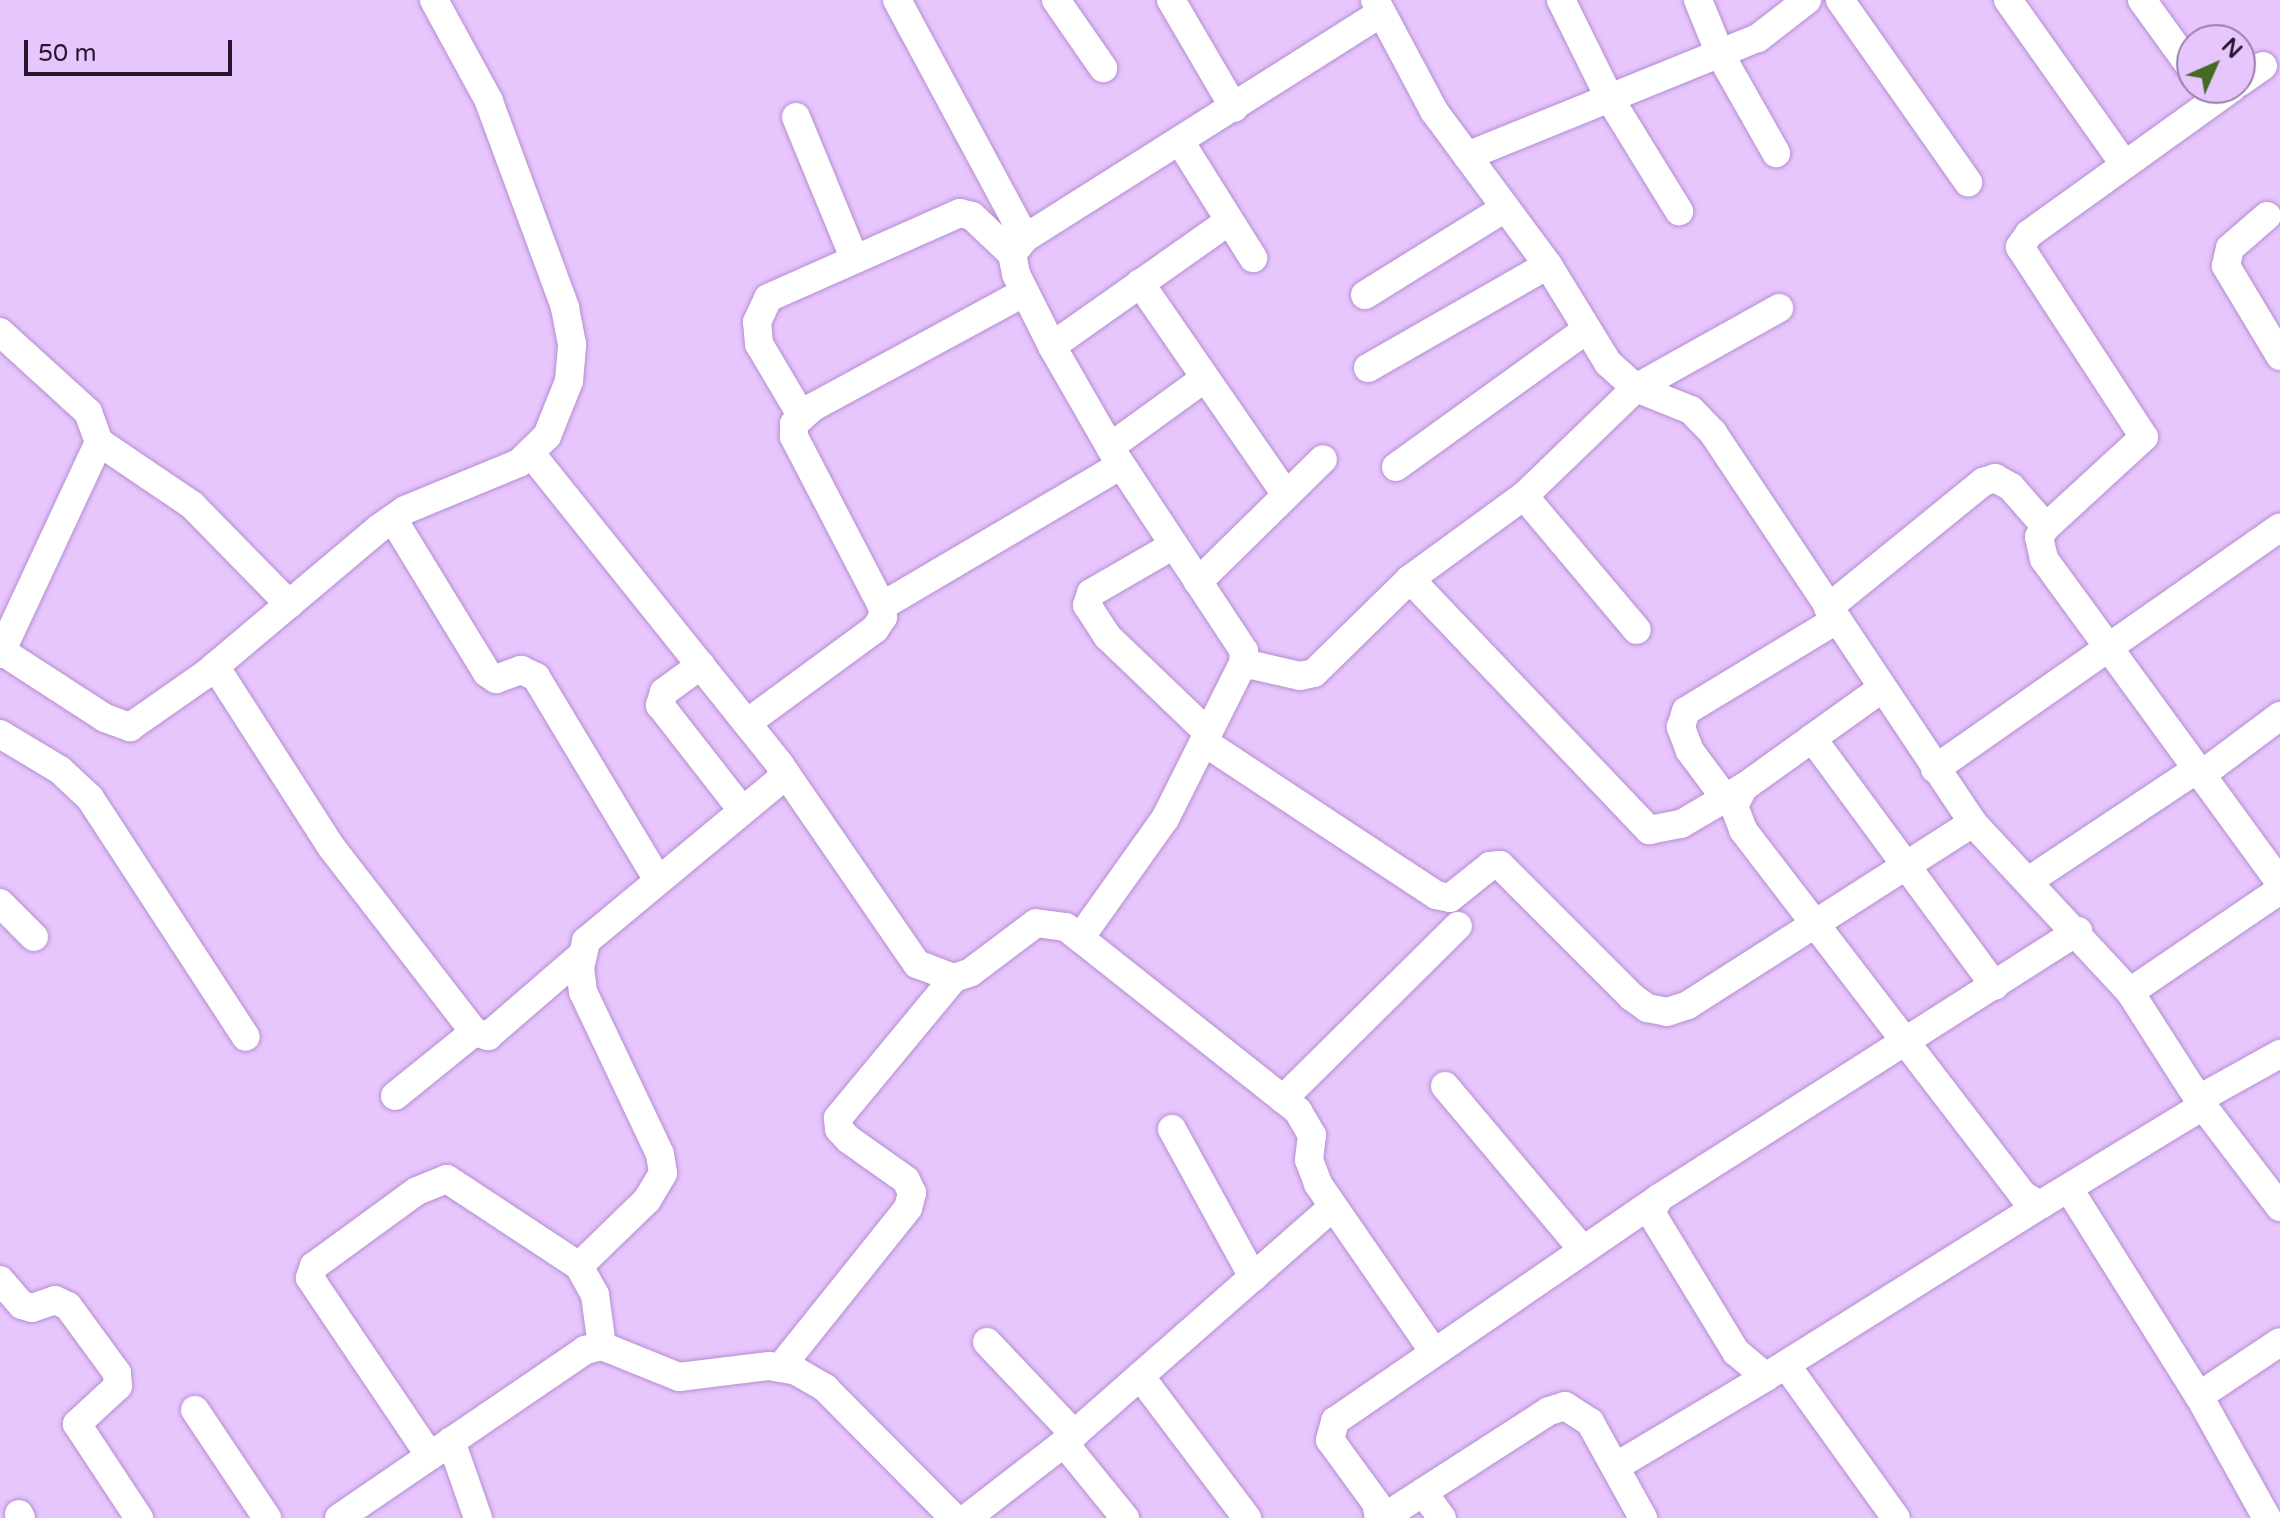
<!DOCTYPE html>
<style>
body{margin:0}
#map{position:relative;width:2280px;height:1518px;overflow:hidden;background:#e7c6fe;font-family:"Varela Round",sans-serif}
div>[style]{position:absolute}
.roads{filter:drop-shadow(0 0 2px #b58ed0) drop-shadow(0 0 2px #b58ed0)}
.minor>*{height:28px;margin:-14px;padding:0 14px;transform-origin:14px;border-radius:14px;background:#fff}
span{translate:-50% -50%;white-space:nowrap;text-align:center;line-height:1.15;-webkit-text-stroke:8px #e7c6fe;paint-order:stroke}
.north{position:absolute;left:2176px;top:24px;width:80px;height:80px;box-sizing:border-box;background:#e7c6fe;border:2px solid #9a80ac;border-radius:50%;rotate:45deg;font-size:22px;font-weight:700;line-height:32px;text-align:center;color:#261630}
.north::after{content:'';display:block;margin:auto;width:28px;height:36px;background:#476a22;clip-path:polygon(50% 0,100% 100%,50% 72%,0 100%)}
.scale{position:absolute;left:24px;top:40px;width:208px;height:36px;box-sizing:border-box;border:4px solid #261630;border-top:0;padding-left:10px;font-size:24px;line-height:28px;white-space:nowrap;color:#261630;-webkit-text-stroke:6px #e7c6fe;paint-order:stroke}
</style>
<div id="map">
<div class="roads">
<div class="minor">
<div style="left:897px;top:0;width:270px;rotate:61.7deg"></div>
<div style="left:1056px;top:0;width:83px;rotate:55.3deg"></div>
<div style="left:1171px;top:0;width:125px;rotate:59.7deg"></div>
<div style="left:1375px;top:0;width:126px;rotate:62deg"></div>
<div style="left:1434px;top:111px;width:192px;rotate:53.5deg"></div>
<div style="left:1548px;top:265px;width:115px;rotate:58.5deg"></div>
<div style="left:1608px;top:363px;width:38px;rotate:42deg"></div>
<div style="left:1636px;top:388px;width:59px;rotate:21.8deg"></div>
<div style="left:1691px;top:410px;width:32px;rotate:46deg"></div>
<div style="left:1713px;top:433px;width:469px;rotate:56.3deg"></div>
<div style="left:1973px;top:823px;width:231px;rotate:47.1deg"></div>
<div style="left:2130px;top:992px;width:135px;rotate:57.4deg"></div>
<div style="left:2203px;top:1106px;width:127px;rotate:52.7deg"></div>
<div style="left:1561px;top:0;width:110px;rotate:63.7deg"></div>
<div style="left:1610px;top:99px;width:132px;rotate:58.4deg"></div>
<div style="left:1698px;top:0;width:58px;rotate:67.8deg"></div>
<div style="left:1720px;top:54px;width:114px;rotate:60.5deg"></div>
<div style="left:1840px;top:0;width:223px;rotate:54.9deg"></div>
<div style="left:2008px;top:0;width:202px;rotate:54.7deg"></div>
<div style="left:2142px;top:0;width:85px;rotate:54.1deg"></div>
<div style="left:2240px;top:82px;width:28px;rotate:-35deg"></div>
<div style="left:2232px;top:88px;width:250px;rotate:144.3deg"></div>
<div style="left:2029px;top:234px;width:16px;rotate:125deg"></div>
<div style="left:2020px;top:247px;width:227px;rotate:56.9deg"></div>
<div style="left:2144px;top:437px;width:133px;rotate:137.4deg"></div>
<div style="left:2046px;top:527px;width:12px;rotate:125deg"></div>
<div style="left:2039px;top:537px;width:23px;rotate:77deg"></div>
<div style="left:2044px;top:559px;width:401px;rotate:53.9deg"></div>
<div style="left:796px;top:117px;width:152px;rotate:67.6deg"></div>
<div style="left:1181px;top:143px;width:136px;rotate:57.9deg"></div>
<div style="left:1467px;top:156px;width:314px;rotate:-22.1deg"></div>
<div style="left:1758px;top:38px;width:62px;rotate:-37.8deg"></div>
<div style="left:2267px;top:216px;width:49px;rotate:139.1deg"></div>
<div style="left:2230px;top:248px;width:18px;rotate:103deg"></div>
<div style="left:2226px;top:266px;width:105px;rotate:59deg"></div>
<div style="left:1140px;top:283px;width:257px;rotate:55.4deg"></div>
<div style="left:1365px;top:295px;width:165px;rotate:-31.9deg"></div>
<div style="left:0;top:332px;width:119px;rotate:42.3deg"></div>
<div style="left:88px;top:412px;width:32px;rotate:70deg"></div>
<div style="left:99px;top:442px;width:234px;rotate:115deg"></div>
<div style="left:1052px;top:346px;width:217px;rotate:-35.2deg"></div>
<div style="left:1368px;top:368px;width:207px;rotate:-29.8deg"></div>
<div style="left:801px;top:415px;width:82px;rotate:-120.6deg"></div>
<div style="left:759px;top:344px;width:22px;rotate:-95deg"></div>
<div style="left:757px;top:322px;width:26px;rotate:-65deg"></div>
<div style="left:768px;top:298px;width:210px;rotate:-23.9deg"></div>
<div style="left:960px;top:213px;width:12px;rotate:14deg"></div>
<div style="left:972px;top:216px;width:55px;rotate:43.5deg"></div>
<div style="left:99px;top:442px;width:112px;rotate:34.1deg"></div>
<div style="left:192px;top:505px;width:139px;rotate:45.6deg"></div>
<div style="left:1110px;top:447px;width:117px;rotate:-36deg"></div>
<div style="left:532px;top:455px;width:397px;rotate:51.3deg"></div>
<div style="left:780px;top:765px;width:242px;rotate:55.5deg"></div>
<div style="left:917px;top:964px;width:40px;rotate:21deg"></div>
<div style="left:954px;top:978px;width:18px;rotate:-19deg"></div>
<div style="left:971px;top:972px;width:81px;rotate:-37deg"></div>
<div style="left:1036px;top:923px;width:30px;rotate:8deg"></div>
<div style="left:1066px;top:927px;width:296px;rotate:38.4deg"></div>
<div style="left:1298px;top:1111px;width:28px;rotate:60deg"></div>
<div style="left:1312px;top:1135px;width:25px;rotate:97deg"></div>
<div style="left:1309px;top:1160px;width:26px;rotate:69deg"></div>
<div style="left:1318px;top:1184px;width:203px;rotate:55.4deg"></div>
<div style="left:1396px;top:467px;width:234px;rotate:-35.8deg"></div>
<div style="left:1524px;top:496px;width:175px;rotate:49.9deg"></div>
<div style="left:393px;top:519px;width:180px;rotate:58.6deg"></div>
<div style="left:487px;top:673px;width:11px;rotate:34deg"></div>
<div style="left:496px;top:679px;width:27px;rotate:-20deg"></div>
<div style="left:521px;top:670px;width:17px;rotate:25deg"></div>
<div style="left:536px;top:677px;width:235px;rotate:59deg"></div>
<div style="left:1174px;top:545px;width:96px;rotate:150deg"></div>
<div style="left:1091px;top:593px;width:13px;rotate:108deg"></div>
<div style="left:1087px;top:605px;width:38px;rotate:57deg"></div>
<div style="left:1108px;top:637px;width:139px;rotate:43.8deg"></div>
<div style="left:1410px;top:579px;width:347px;rotate:46.4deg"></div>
<div style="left:1649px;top:830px;width:33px;rotate:-11deg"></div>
<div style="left:1681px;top:824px;width:73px;rotate:-30.4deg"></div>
<div style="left:1198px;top:582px;width:175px;rotate:-44.5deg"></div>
<div style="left:882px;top:606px;width:277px;rotate:-30.5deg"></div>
<div style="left:1828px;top:608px;width:200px;rotate:-39.1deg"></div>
<div style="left:1983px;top:482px;width:13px;rotate:-18deg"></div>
<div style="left:1995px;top:478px;width:18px;rotate:29deg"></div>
<div style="left:2011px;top:487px;width:53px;rotate:48.8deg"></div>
<div style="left:0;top:650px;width:125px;rotate:32.9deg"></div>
<div style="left:105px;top:718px;width:27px;rotate:20deg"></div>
<div style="left:130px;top:727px;width:93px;rotate:-34.9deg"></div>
<div style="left:206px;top:674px;width:225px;rotate:-40.1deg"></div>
<div style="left:378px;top:529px;width:33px;rotate:-35deg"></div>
<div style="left:405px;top:510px;width:123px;rotate:-22.4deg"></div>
<div style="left:519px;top:463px;width:39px;rotate:-44deg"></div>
<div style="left:547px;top:436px;width:59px;rotate:-68.2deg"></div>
<div style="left:569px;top:381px;width:37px;rotate:-85deg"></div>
<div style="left:572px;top:344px;width:38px;rotate:-101deg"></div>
<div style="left:565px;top:307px;width:220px;rotate:-110.3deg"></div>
<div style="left:489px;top:101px;width:115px;rotate:-118.6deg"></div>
<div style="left:1243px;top:663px;width:58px;rotate:12.8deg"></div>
<div style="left:1300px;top:676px;width:14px;rotate:-12deg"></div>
<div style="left:1314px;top:673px;width:134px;rotate:-44.4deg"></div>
<div style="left:1410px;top:579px;width:141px;rotate:-36.1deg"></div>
<div style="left:1524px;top:496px;width:156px;rotate:-44deg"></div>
<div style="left:1636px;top:388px;width:164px;rotate:-29.2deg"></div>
<div style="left:701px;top:665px;width:46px;rotate:143.9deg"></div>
<div style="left:664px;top:692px;width:14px;rotate:107deg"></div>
<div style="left:660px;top:705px;width:133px;rotate:52deg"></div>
<div style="left:215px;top:666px;width:216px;rotate:57.3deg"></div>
<div style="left:332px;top:848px;width:232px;rotate:52.3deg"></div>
<div style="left:474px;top:1032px;width:15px;rotate:16deg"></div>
<div style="left:488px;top:1036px;width:125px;rotate:-40.8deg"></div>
<div style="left:1881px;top:689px;width:168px;rotate:144.4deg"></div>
<div style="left:1744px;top:787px;width:21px;rotate:118deg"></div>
<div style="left:1734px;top:806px;width:26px;rotate:69deg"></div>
<div style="left:1743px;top:830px;width:460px;rotate:52.5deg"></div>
<div style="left:2023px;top:1195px;width:20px;rotate:30deg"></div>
<div style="left:2040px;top:1205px;width:191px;rotate:-31.3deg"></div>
<div style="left:747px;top:723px;width:159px;rotate:-36.3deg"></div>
<div style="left:875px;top:629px;width:14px;rotate:-56deg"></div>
<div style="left:883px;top:617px;width:11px;rotate:-95deg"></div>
<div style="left:882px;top:606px;width:191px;rotate:-117.5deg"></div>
<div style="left:794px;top:437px;width:13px;rotate:-90deg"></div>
<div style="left:794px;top:424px;width:25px;rotate:-42deg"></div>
<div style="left:813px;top:407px;width:241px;rotate:-28.5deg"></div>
<div style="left:0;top:734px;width:70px;rotate:31deg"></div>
<div style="left:60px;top:770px;width:41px;rotate:43deg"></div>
<div style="left:90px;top:798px;width:285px;rotate:56.9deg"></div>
<div style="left:1812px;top:738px;width:308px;rotate:53.6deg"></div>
<div style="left:1204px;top:742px;width:278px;rotate:33.4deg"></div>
<div style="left:1436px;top:895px;width:14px;rotate:12deg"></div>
<div style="left:1450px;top:898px;width:51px;rotate:-38.7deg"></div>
<div style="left:1490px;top:866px;width:10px;rotate:-6deg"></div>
<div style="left:1500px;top:865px;width:187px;rotate:45deg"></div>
<div style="left:1632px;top:997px;width:19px;rotate:36deg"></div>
<div style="left:1647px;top:1008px;width:20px;rotate:11deg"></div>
<div style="left:1667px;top:1012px;width:22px;rotate:-18deg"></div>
<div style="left:1688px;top:1005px;width:338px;rotate:-32.6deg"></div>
<div style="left:1935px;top:769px;width:421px;rotate:-35deg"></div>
<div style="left:2201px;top:775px;width:99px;rotate:-36.8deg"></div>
<div style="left:1725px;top:798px;width:59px;rotate:-126.7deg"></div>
<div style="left:1690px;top:751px;width:26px;rotate:-111deg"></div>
<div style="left:1681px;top:727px;width:17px;rotate:-73deg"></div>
<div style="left:1686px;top:711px;width:175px;rotate:-31.2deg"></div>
<div style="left:2030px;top:880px;width:201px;rotate:-33.6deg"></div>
<div style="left:0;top:903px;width:48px;rotate:45deg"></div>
<div style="left:1080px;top:938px;width:146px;rotate:-54.5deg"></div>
<div style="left:1165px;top:819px;width:174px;rotate:-63.4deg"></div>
<div style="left:1243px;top:663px;width:12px;rotate:-85deg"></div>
<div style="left:1244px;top:651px;width:236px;rotate:-123.4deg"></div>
<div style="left:1114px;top:454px;width:125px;rotate:-119.9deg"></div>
<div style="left:1052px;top:346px;width:80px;rotate:-116.6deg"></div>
<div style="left:1016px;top:274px;width:20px;rotate:-101deg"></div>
<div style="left:1012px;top:254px;width:21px;rotate:-51deg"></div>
<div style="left:1025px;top:238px;width:421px;rotate:-32.3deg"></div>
<div style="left:2130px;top:992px;width:181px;rotate:-34.2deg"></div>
<div style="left:1445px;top:1086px;width:214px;rotate:49.9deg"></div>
<div style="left:395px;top:1096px;width:102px;rotate:-39deg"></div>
<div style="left:1283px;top:1099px;width:246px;rotate:-44.7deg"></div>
<div style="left:2199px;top:1099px;width:93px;rotate:-29.1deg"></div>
<div style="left:1172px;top:1129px;width:169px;rotate:61.3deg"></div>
<div style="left:2069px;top:1189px;width:244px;rotate:57.9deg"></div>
<div style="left:2199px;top:1396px;width:140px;rotate:60.9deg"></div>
<div style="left:2040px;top:1205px;width:324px;rotate:147.9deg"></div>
<div style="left:1766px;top:1377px;width:39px;rotate:-140deg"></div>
<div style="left:1736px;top:1352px;width:163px;rotate:-121.4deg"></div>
<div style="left:1651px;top:1213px;width:17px;rotate:-62deg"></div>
<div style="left:1659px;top:1198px;width:497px;rotate:-32.5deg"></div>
<div style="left:579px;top:1266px;width:95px;rotate:-44.1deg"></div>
<div style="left:647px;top:1200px;width:31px;rotate:-59deg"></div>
<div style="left:663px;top:1173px;width:19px;rotate:-99deg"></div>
<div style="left:660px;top:1154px;width:179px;rotate:-115.4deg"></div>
<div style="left:583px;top:992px;width:24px;rotate:-97deg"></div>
<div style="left:580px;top:968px;width:28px;rotate:-77deg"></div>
<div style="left:586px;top:941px;width:260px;rotate:-39.7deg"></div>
<div style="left:0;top:1280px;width:33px;rotate:49deg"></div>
<div style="left:22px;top:1305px;width:10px;rotate:17deg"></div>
<div style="left:32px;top:1308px;width:24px;rotate:-19deg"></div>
<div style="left:55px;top:1300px;width:14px;rotate:25deg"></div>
<div style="left:68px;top:1306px;width:83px;rotate:53.8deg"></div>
<div style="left:117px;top:1373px;width:13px;rotate:86deg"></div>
<div style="left:118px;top:1386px;width:56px;rotate:137.2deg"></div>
<div style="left:77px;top:1424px;width:113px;rotate:56.6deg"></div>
<div style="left:987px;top:1342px;width:127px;rotate:46.6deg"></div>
<div style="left:1786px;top:1365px;width:188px;rotate:54.3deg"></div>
<div style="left:780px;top:1368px;width:205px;rotate:-51.3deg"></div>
<div style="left:908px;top:1208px;width:16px;rotate:-75deg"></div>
<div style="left:912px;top:1193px;width:14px;rotate:-115deg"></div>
<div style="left:906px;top:1180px;width:71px;rotate:-144.7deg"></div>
<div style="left:848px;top:1139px;width:13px;rotate:-132deg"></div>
<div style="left:839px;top:1129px;width:11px;rotate:-95deg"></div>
<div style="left:838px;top:1118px;width:182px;rotate:-50.4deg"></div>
<div style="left:1140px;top:1376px;width:178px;rotate:53deg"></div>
<div style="left:2199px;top:1396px;width:97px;rotate:-33.7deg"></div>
<div style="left:195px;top:1410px;width:130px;rotate:56.3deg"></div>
<div style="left:451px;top:1441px;width:82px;rotate:70.7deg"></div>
<div style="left:1064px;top:1443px;width:97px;rotate:50.9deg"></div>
<div style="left:430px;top:1456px;width:215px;rotate:-124deg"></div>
<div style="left:310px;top:1278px;width:13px;rotate:-72deg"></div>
<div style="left:314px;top:1266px;width:127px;rotate:-36.1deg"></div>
<div style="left:417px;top:1191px;width:32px;rotate:-22deg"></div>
<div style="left:447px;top:1179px;width:158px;rotate:33.4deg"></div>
<div style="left:579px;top:1266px;width:33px;rotate:61deg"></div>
<div style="left:595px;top:1295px;width:51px;rotate:82.2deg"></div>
<div style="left:1615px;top:1467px;width:176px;rotate:-30.8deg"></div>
<div style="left:1423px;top:1492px;width:32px;rotate:54deg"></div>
<div style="left:19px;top:1514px;width:4px;rotate:63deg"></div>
<div style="left:339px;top:1518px;width:298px;rotate:-34.3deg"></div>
<div style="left:585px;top:1350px;width:17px;rotate:-13deg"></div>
<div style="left:602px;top:1346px;width:83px;rotate:21.9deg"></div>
<div style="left:679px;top:1377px;width:91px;rotate:-7deg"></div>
<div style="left:769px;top:1366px;width:27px;rotate:10deg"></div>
<div style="left:796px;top:1371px;width:34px;rotate:30deg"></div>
<div style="left:825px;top:1388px;width:183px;rotate:45.2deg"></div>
<div style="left:967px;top:1518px;width:123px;rotate:-37.7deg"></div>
<div style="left:1064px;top:1443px;width:358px;rotate:-41.3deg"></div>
<div style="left:1379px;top:1518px;width:15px;rotate:-101deg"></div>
<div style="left:1376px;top:1503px;width:78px;rotate:-126.1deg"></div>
<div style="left:1330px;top:1440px;width:20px;rotate:-75deg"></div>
<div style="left:1335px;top:1421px;width:393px;rotate:-34.5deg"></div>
<div style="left:1383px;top:1518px;width:197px;rotate:-32.8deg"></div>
<div style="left:1549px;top:1411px;width:17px;rotate:-17deg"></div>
<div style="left:1565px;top:1406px;width:30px;rotate:33deg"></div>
<div style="left:1590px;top:1422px;width:110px;rotate:61.1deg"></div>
</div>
</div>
<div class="north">N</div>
<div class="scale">50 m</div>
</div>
